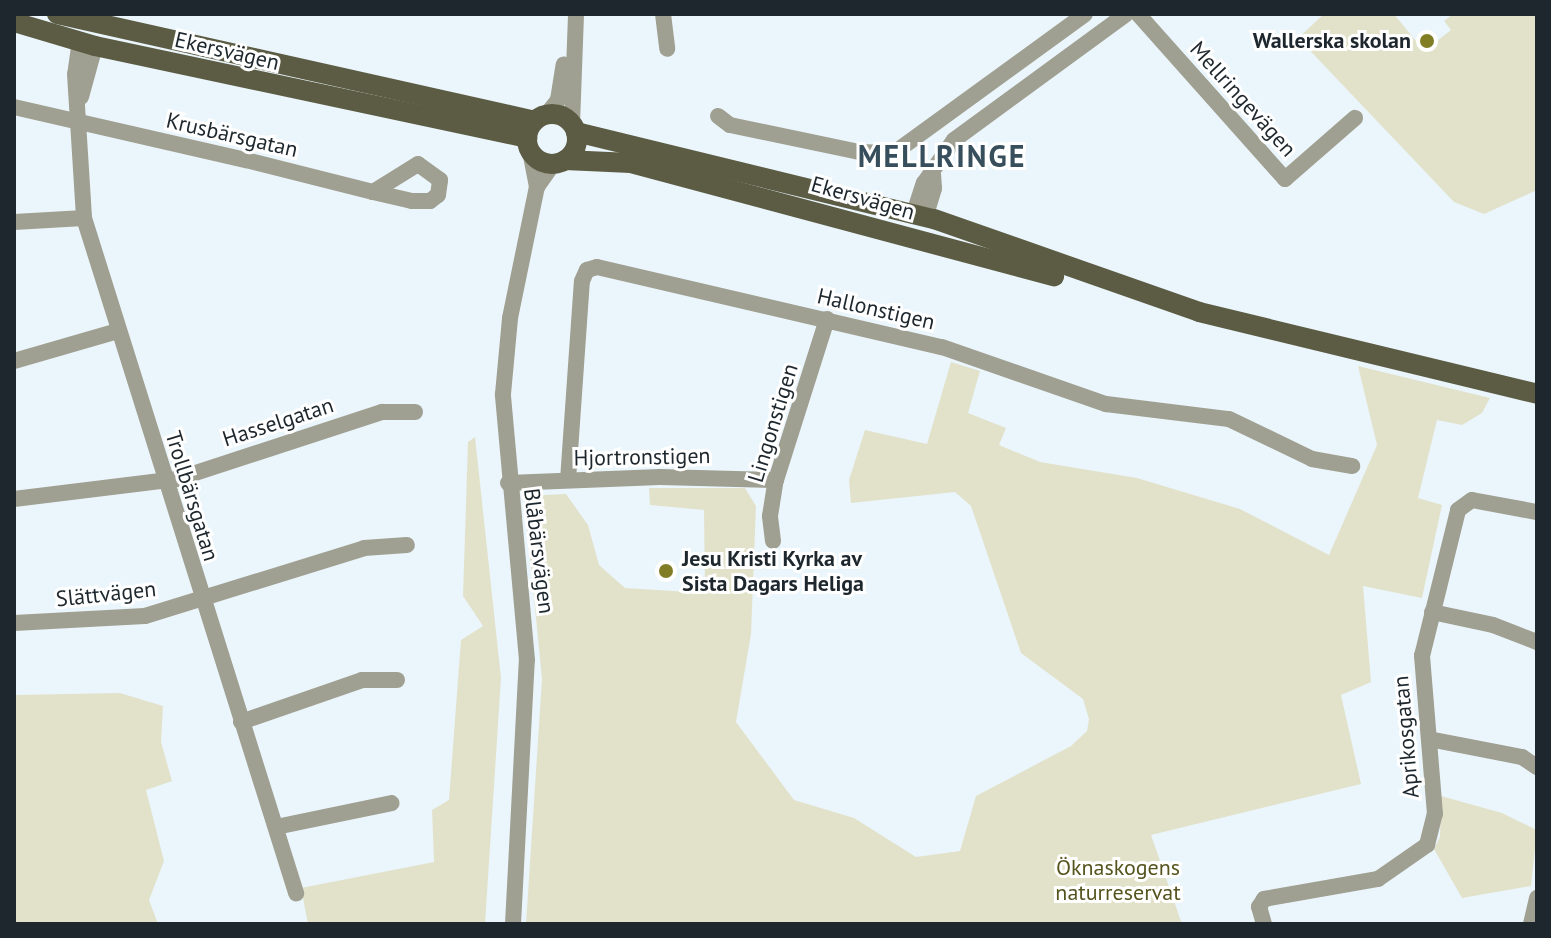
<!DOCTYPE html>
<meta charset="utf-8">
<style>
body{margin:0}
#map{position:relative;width:1551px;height:938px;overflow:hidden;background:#ebf6fc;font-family:"PT Sans",sans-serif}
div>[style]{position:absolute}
.green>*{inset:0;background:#e2e2cb}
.minor>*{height:16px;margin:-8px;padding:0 8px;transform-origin:8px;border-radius:8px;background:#a0a092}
.major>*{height:20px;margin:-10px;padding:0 10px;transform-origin:10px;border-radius:10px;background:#5c5c44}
.major>.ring{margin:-10px;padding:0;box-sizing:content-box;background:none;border:20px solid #5c5c44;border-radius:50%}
.dots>*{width:22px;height:22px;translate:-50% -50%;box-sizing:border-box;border:4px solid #fff;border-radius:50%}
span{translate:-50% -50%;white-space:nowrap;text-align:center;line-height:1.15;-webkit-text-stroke:6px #fff;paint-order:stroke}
.poi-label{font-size:22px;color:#1d272d;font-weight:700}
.right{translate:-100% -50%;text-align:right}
.left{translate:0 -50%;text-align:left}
.street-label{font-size:22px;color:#1d272d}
.park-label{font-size:22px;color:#55541e}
.district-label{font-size:30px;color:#374f5c;font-weight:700;letter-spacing:2px}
.frame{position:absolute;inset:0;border:16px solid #1d272d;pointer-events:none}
</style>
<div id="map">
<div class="green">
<div style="clip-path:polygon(1324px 14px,1394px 14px,1424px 51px,1451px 30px,1444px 21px,1453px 14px,1537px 14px,1537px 190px,1484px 214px,1454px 202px,1298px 38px)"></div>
<div style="clip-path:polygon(951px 362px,980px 371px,968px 413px,1006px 428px,999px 445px,1040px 462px,1137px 478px,1240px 509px,1329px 555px,1377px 445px,1358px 366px,1490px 398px,1482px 413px,1462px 425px,1437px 420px,1418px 498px,1442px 505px,1422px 598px,1363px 586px,1371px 682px,1341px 695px,1361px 784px,1151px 835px,1182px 924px,526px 924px,542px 679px,524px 496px,566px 494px,588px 525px,599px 565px,625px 588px,705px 593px,704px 510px,650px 505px,649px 488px,745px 488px,756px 506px,751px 634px,736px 722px,794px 800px,854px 818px,916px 857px,960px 851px,976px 796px,1071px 746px,1087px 731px,1089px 719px,1083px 699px,1021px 653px,971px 506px,955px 492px,851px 503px,849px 480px,865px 430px,927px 444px)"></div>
<div style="clip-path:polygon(475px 437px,501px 678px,485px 924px,308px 924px,301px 888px,434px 862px,432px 810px,449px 800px,461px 640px,483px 626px,463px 596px,468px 442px)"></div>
<div style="clip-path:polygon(120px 693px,163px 706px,161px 742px,172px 781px,146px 790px,164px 861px,149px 900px,158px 924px,14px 924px,14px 695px)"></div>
<div style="clip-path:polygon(1441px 796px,1502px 813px,1537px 830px,1531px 886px,1462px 898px,1434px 849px,1440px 837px)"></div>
</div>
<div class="minor">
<div style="left:663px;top:14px;width:35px;rotate:83deg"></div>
<div style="left:1138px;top:14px;width:221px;rotate:48.3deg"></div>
<div style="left:1285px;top:179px;width:93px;rotate:-41.1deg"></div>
<div style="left:80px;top:40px;width:34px;rotate:98deg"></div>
<div style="left:75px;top:74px;width:144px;rotate:86.4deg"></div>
<div style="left:84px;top:218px;width:708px;rotate:72.56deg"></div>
<div style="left:81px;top:97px;width:53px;rotate:-74.6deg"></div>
<div style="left:14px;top:107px;width:238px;rotate:12.9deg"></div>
<div style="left:246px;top:160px;width:131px;rotate:14.1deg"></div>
<div style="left:373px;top:192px;width:40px;rotate:13deg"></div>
<div style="left:412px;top:201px;width:18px"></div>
<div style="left:430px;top:201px;width:10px;rotate:-37deg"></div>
<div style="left:438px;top:195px;width:15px;rotate:-82deg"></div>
<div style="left:440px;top:180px;width:27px;rotate:-144deg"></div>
<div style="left:418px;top:164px;width:53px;rotate:148.1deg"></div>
<div style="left:547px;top:114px;width:18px;rotate:-52deg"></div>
<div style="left:558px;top:100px;width:36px;rotate:-81deg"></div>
<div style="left:718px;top:116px;width:15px;rotate:37deg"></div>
<div style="left:730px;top:125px;width:132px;rotate:11.8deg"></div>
<div style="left:859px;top:152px;width:35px;rotate:2deg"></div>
<div style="left:894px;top:153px;width:236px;rotate:-36deg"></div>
<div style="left:572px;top:124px;width:110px;rotate:-87.9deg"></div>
<div style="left:530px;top:151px;width:37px;rotate:79deg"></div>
<div style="left:913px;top:216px;width:35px;rotate:-72deg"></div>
<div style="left:924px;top:183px;width:52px;rotate:-55.1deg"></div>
<div style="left:954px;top:140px;width:213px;rotate:-36.2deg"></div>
<div style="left:925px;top:218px;width:31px;rotate:-73deg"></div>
<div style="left:934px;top:188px;width:14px;rotate:-94deg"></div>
<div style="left:14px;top:222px;width:70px;rotate:-3.3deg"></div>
<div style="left:14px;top:361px;width:108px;rotate:-16.1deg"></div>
<div style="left:568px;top:480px;width:199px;rotate:-86deg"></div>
<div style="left:582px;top:281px;width:12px;rotate:-66deg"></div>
<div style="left:587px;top:270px;width:10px;rotate:-17deg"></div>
<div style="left:597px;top:267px;width:354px;rotate:13.1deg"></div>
<div style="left:942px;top:347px;width:174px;rotate:19.2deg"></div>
<div style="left:1106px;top:404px;width:124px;rotate:7deg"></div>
<div style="left:1229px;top:419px;width:92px;rotate:25.7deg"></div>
<div style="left:1312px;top:459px;width:41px;rotate:9.9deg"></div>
<div style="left:508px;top:483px;width:152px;rotate:-2.3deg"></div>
<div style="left:660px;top:477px;width:116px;rotate:1.5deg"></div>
<div style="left:14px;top:499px;width:164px;rotate:-7deg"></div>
<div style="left:177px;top:479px;width:216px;rotate:-18.1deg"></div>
<div style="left:382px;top:412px;width:33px"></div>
<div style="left:773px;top:541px;width:25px;rotate:-97deg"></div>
<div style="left:770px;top:516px;width:36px;rotate:-81deg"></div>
<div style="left:776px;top:480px;width:169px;rotate:-72.4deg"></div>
<div style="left:1432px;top:612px;width:62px;rotate:12deg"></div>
<div style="left:1493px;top:625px;width:47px;rotate:21.1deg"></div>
<div style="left:14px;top:623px;width:131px;rotate:-3.1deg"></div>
<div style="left:145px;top:616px;width:229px;rotate:-17.2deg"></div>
<div style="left:364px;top:548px;width:43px;rotate:-4deg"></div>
<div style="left:241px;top:722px;width:128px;rotate:-19.1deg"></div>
<div style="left:362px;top:680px;width:35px"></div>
<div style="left:1429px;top:739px;width:95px;rotate:11deg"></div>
<div style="left:1522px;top:757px;width:18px;rotate:34deg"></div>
<div style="left:276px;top:827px;width:118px;rotate:-11.7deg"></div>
<div style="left:513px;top:924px;width:264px;rotate:-87deg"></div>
<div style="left:527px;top:660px;width:267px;rotate:-95.2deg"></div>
<div style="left:503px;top:394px;width:76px;rotate:-84.7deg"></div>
<div style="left:510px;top:318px;width:134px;rotate:-78.4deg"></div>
<div style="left:537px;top:187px;width:28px;rotate:-55deg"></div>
<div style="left:1264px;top:924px;width:18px;rotate:-106deg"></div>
<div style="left:1259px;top:907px;width:9px;rotate:-58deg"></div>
<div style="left:1264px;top:899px;width:116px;rotate:-10deg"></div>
<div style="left:1378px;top:879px;width:60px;rotate:-34.8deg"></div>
<div style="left:1427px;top:845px;width:32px;rotate:-76deg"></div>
<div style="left:1435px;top:814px;width:159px;rotate:-94.7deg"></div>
<div style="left:1422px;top:656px;width:150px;rotate:-76.1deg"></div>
<div style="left:1458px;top:510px;width:17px;rotate:-36deg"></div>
<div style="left:1472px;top:500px;width:66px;rotate:10.5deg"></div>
<div style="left:1531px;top:924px;width:27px;rotate:-77deg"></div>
</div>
<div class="major">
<div style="left:57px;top:14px;width:489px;rotate:12.6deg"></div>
<div style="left:14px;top:22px;width:84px;rotate:16.5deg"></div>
<div style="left:95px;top:46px;width:442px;rotate:12deg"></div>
<div class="ring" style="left:527px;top:114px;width:30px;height:30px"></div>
<div style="left:576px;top:132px;width:368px;rotate:13.7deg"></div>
<div style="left:934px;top:219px;width:281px;rotate:19.3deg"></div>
<div style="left:1199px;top:312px;width:348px;rotate:13.6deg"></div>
<div style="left:565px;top:160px;width:66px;rotate:2.6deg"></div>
<div style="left:631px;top:163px;width:438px;rotate:15deg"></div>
</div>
<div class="dots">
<div style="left:1427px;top:41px;background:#807d25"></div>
<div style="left:666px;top:571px;background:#807d25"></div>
</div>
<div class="poi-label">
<span class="right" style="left:1411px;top:41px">Wallerska skolan</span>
<span class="left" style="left:682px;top:571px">Jesu Kristi Kyrka av<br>Sista Dagars Heliga</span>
</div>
<div class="street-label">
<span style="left:227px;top:51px;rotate:13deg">Ekersvägen</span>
<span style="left:1243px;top:99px;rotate:48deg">Mellringevägen</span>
<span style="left:232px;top:135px;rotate:13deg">Krusbärsgatan</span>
<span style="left:863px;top:198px;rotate:16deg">Ekersvägen</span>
<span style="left:876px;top:309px;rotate:13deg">Hallonstigen</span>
<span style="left:278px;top:422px;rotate:-18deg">Hasselgatan</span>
<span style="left:773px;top:423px;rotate:-73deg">Lingonstigen</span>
<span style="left:642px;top:457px;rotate:-1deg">Hjortronstigen</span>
<span style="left:192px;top:496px;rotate:73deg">Trollbärsgatan</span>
<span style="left:539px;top:551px;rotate:83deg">Blåbärsvägen</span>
<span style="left:106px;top:594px;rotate:-6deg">Slättvägen</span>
<span style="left:1406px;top:737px;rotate:-95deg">Aprikosgatan</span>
</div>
<div class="park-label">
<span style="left:1118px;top:880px">Öknaskogens<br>naturreservat</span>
</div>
<div class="district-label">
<span style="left:942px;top:156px">MELLRINGE</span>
</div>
<div class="frame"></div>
</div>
